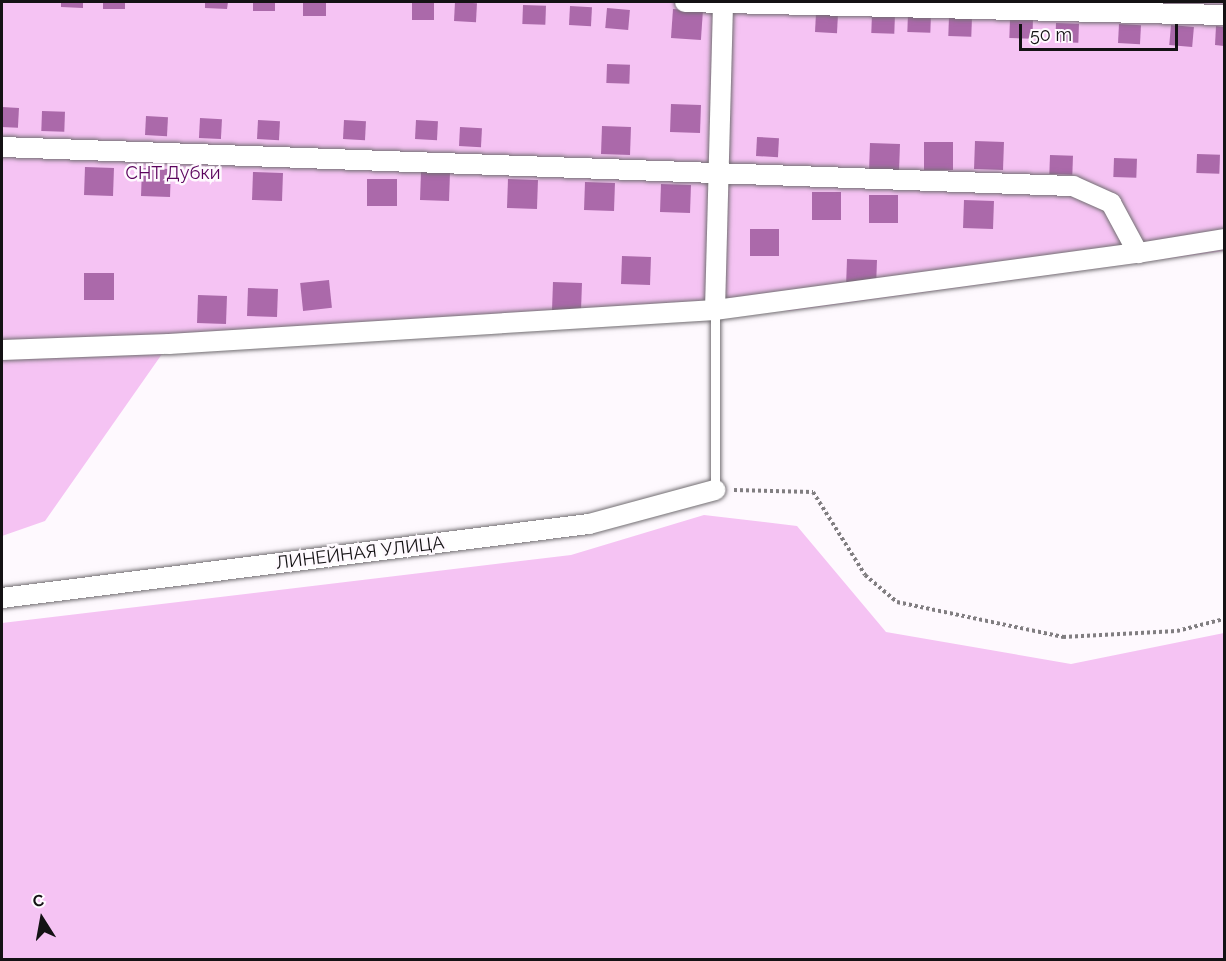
<!DOCTYPE html>
<meta charset="utf-8">
<style>
body{margin:0}
#map{position:relative;width:1226px;height:961px;overflow:hidden;background:#fef9fe;font-family:Raleway,sans-serif}
div>[style]{position:absolute}
.green>*{inset:0;background:#f5c3f3}
.building>*{inset:0;background:#ab69aa;transform-origin:0 0}
.path>*{height:4px;margin-top:-2px;transform-origin:0;background:repeating-linear-gradient(90deg,#817e81 0 3px,transparent 0 6px)}
.roads{filter:drop-shadow(0 0 2px #726e72) drop-shadow(0 0 2px #726e72)}
.service>*{height:9px;margin:-4.5px;padding:0 4.5px;transform-origin:4.5px;border-radius:4.5px;background:#fff}
.minor>*{height:20px;margin:-10px;padding:0 10px;transform-origin:10px;border-radius:10px;background:#fff}
span{translate:-50% -50%;white-space:nowrap;text-align:center;line-height:1.15;-webkit-text-stroke:5px #fef9fe;paint-order:stroke}
.park-label{font-size:18px;color:#5b035d}
.street-label{font-size:18px;color:#141214}
.frame{position:absolute;inset:0;border:3px solid #141214;pointer-events:none}
.north{position:absolute;left:12px;top:889px;width:60px;height:60px;-webkit-text-stroke:4px #fef9fe;paint-order:stroke;rotate:349deg;font-size:16px;font-weight:700;line-height:24px;text-align:center;color:#141214}
.north::after{content:'';display:block;margin:auto;width:21px;height:27px;background:#141214;clip-path:polygon(50% 0,100% 100%,50% 72%,0 100%)}
.scale{position:absolute;left:1019px;top:24px;width:159px;height:27px;box-sizing:border-box;border:3px solid #141214;border-top:0;padding-left:8px;font-size:18px;line-height:21px;white-space:nowrap;color:#141214;-webkit-text-stroke:4px #fef9fe;paint-order:stroke}
</style>
<div id="map">
<div class="green">
<div style="clip-path:polygon(2px 2px,1224px 2px,1224px 251px,789px 311px,715px 310px,169px 344px,45px 521px,2px 536px)"></div>
<div style="clip-path:polygon(704px 515px,797px 526px,886px 632px,1071px 664px,1224px 633px,1224px 959px,2px 959px,2px 623px,571px 555px)"></div>
</div>
<div class="building">
<div style="clip-path:polygon(61px 2px,83px 2px,83px 8px,61px 7px)"></div>
<div style="left:103px;top:2px;width:22px;height:7px"></div>
<div style="clip-path:polygon(205px 2px,228px 2px,227px 9px,205px 8px)"></div>
<div style="left:253px;top:2px;width:22px;height:9px"></div>
<div style="left:303px;top:2px;width:23px;height:14px"></div>
<div style="left:412px;top:2px;width:22px;height:18px"></div>
<div style="left:455px;top:2px;width:22px;height:19px;rotate:3deg"></div>
<div style="left:523px;top:5px;width:23px;height:19px;rotate:2deg"></div>
<div style="left:570px;top:6px;width:22px;height:19px;rotate:3deg"></div>
<div style="left:607px;top:8px;width:23px;height:20px;rotate:5deg"></div>
<div style="left:673px;top:9px;width:30px;height:29px;rotate:4deg"></div>
<div style="left:816px;top:13px;width:22px;height:19px;rotate:3deg"></div>
<div style="left:872px;top:13px;width:23px;height:20px;rotate:2deg"></div>
<div style="left:908px;top:13px;width:23px;height:19px;rotate:2deg"></div>
<div style="left:949px;top:16px;width:23px;height:20px;rotate:2deg"></div>
<div style="left:1010px;top:19px;width:23px;height:19px;rotate:2deg"></div>
<div style="left:1056px;top:23px;width:23px;height:19px;rotate:2deg"></div>
<div style="left:1119px;top:24px;width:22px;height:19px;rotate:3deg"></div>
<div style="left:1171px;top:25px;width:23px;height:20px;rotate:5deg"></div>
<div style="clip-path:polygon(1216px 26px,1224px 27px,1224px 46px,1215px 45px)"></div>
<div style="left:607px;top:64px;width:23px;height:19px;rotate:2deg"></div>
<div style="left:671px;top:104px;width:30px;height:28px;rotate:2deg"></div>
<div style="left:2px;top:107px;width:17px;height:20px;rotate:3deg"></div>
<div style="left:42px;top:111px;width:23px;height:20px;rotate:2deg"></div>
<div style="left:146px;top:116px;width:22px;height:19px;rotate:3deg"></div>
<div style="left:200px;top:118px;width:22px;height:20px;rotate:3deg"></div>
<div style="left:258px;top:120px;width:22px;height:19px;rotate:3deg"></div>
<div style="left:344px;top:120px;width:22px;height:19px;rotate:3deg"></div>
<div style="left:416px;top:120px;width:22px;height:19px;rotate:3deg"></div>
<div style="left:602px;top:126px;width:29px;height:28px;rotate:2deg"></div>
<div style="left:460px;top:127px;width:22px;height:19px;rotate:3deg"></div>
<div style="left:757px;top:137px;width:22px;height:19px;rotate:3deg"></div>
<div style="left:975px;top:141px;width:29px;height:28px;rotate:2deg"></div>
<div style="left:924px;top:142px;width:29px;height:28px"></div>
<div style="left:870px;top:143px;width:30px;height:28px;rotate:2deg"></div>
<div style="left:1197px;top:154px;width:23px;height:19px;rotate:2deg"></div>
<div style="left:1050px;top:155px;width:23px;height:19px;rotate:2deg"></div>
<div style="left:1114px;top:158px;width:23px;height:19px;rotate:2deg"></div>
<div style="left:85px;top:167px;width:29px;height:28px;rotate:2deg"></div>
<div style="left:142px;top:168px;width:29px;height:28px;rotate:2deg"></div>
<div style="left:253px;top:172px;width:30px;height:28px;rotate:2deg"></div>
<div style="left:421px;top:172px;width:29px;height:28px;rotate:2deg"></div>
<div style="left:367px;top:179px;width:30px;height:27px"></div>
<div style="left:508px;top:179px;width:30px;height:29px;rotate:2deg"></div>
<div style="left:585px;top:182px;width:30px;height:28px;rotate:2deg"></div>
<div style="left:661px;top:184px;width:30px;height:28px;rotate:2deg"></div>
<div style="left:812px;top:192px;width:29px;height:28px"></div>
<div style="left:869px;top:195px;width:29px;height:28px"></div>
<div style="left:964px;top:200px;width:30px;height:28px;rotate:2deg"></div>
<div style="left:750px;top:229px;width:29px;height:27px"></div>
<div style="left:622px;top:256px;width:29px;height:28px;rotate:2deg"></div>
<div style="left:847px;top:259px;width:30px;height:28px;rotate:2deg"></div>
<div style="left:84px;top:273px;width:30px;height:27px"></div>
<div style="left:329px;top:280px;width:28px;height:29px;rotate:84deg"></div>
<div style="left:553px;top:282px;width:29px;height:29px;rotate:2deg"></div>
<div style="left:248px;top:288px;width:30px;height:28px;rotate:2deg"></div>
<div style="left:198px;top:295px;width:29px;height:28px;rotate:2deg"></div>
</div>
<div class="path">
<div style="left:734px;top:490px;width:79px;rotate:1.5deg"></div>
<div style="left:813px;top:492px;width:98px;rotate:57.9deg"></div>
<div style="left:865px;top:575px;width:42px;rotate:40.2deg"></div>
<div style="left:897px;top:602px;width:170px;rotate:11.9deg"></div>
<div style="left:1063px;top:637px;width:114px;rotate:-3deg"></div>
<div style="left:1177px;top:631px;width:49px;rotate:-14.3deg"></div>
</div>
<div class="roads">
<div class="service">
<div style="left:715px;top:490px;width:180px;rotate:-90deg"></div>
</div>
<div class="minor">
<div style="left:685px;top:2px;width:539px;rotate:1.38deg"></div>
<div style="left:2px;top:147px;width:1072px;rotate:2.09deg"></div>
<div style="left:1073px;top:186px;width:42px;rotate:24.1deg"></div>
<div style="left:1111px;top:203px;width:57px;rotate:61.6deg"></div>
<div style="left:1138px;top:253px;width:87px;rotate:-9.2deg"></div>
<div style="left:715px;top:310px;width:308px;rotate:-88.5deg"></div>
<div style="left:2px;top:350px;width:167px;rotate:-2.1deg"></div>
<div style="left:169px;top:344px;width:547px;rotate:-3.56deg"></div>
<div style="left:715px;top:310px;width:427px;rotate:-7.7deg"></div>
<div style="left:2px;top:598px;width:592px;rotate:-7.19deg"></div>
<div style="left:589px;top:524px;width:131px;rotate:-15.1deg"></div>
</div>
</div>
<div class="park-label">
<span style="left:173px;top:173px">СНТ Дубки</span>
</div>
<div class="street-label">
<span style="left:360px;top:553px;rotate:-7deg">ЛИНЕЙНАЯ УЛИЦА</span>
</div>
<div class="frame"></div>
<div class="north">С</div>
<div class="scale">50 m</div>
</div>
